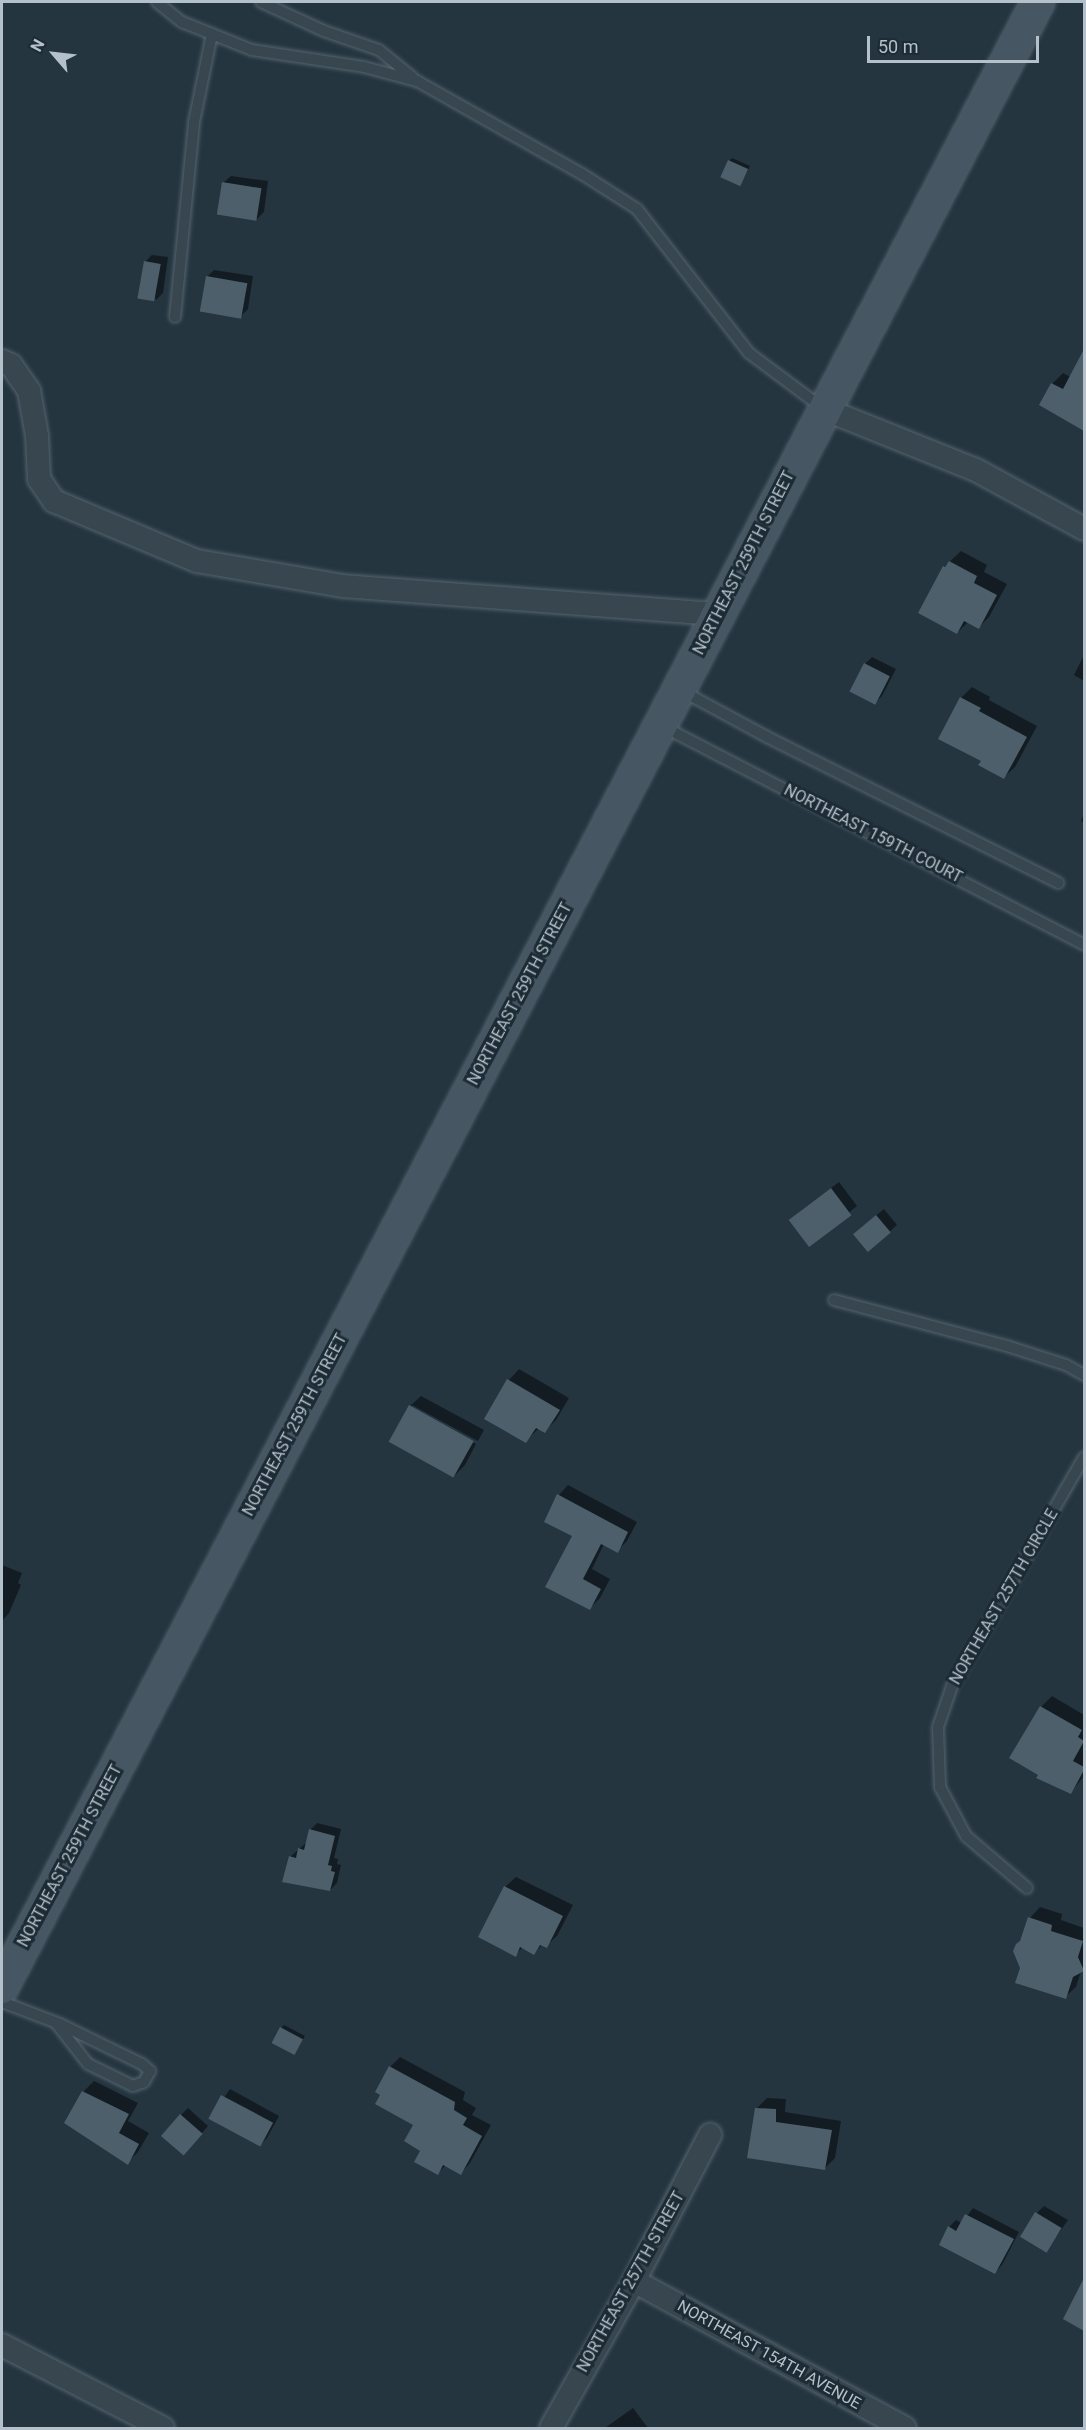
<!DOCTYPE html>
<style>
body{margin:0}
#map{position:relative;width:1086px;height:2430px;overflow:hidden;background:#243540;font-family:Roboto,sans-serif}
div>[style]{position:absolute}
.shadow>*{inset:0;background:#0007}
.building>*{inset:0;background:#4c5f6b;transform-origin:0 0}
.roads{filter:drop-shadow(0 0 2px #56646e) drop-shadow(0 0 2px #56646e)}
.lane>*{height:10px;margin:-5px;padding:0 5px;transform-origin:5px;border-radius:5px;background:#384650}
.street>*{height:22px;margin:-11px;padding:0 11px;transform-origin:11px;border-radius:11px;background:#384650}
.secondary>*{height:32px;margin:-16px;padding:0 16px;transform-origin:16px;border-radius:16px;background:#465663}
span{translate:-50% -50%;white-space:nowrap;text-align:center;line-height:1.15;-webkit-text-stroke:6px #1d2b35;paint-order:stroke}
.street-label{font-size:16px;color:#b4c1cb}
.frame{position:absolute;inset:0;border:3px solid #b4c1cb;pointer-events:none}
.north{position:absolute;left:24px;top:24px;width:60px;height:60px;-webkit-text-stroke:4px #1d2b35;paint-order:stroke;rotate:298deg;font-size:16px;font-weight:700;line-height:24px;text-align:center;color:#b4c1cb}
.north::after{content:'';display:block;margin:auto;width:21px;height:27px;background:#b4c1cb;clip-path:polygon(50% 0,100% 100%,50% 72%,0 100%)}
.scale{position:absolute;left:867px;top:36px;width:172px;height:27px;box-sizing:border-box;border:3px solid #b4c1cb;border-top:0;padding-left:8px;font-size:18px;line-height:21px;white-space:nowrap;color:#b4c1cb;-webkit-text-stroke:4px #1d2b35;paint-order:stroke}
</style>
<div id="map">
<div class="shadow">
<div style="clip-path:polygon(732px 158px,750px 166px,740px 185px,729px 161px)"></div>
<div style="clip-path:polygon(231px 176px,268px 181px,264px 212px,257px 219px,223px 183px)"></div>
<div style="clip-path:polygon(152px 255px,168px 257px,163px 293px,156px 300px,145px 262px)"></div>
<div style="clip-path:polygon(214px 270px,253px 276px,248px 309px,241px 316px,207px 277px)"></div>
<div style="clip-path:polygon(1084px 357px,1084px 429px,1041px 405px,1052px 384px,1063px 373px,1071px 377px)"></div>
<div style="clip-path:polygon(961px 551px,987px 565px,984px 572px,1007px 584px,989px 617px,979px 627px,968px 622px,957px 633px,944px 567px)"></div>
<div style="clip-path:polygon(1084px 655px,1084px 681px,1074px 675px)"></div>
<div style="clip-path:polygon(872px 657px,896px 669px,882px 696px,875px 703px,865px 664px)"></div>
<div style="clip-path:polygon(972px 687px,990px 697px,989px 700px,1037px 726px,1015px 767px,1004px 777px,961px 698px)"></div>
<div style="clip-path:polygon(1084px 813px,1084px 823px,1081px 821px)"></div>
<div style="clip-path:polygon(839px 1182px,857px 1206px,809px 1244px,798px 1213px)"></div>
<div style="clip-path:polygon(884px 1209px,897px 1225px,869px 1250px,862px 1227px)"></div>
<div style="clip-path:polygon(519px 1369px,569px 1398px,556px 1420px,545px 1431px,539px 1428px,526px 1441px,509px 1380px)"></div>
<div style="clip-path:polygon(421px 1396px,484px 1430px,478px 1441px,412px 1405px,412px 1409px,476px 1444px,465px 1465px,454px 1476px,410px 1406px)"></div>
<div style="clip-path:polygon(568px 1485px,637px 1522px,627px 1541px,617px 1551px,604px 1544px,592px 1569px,610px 1579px,600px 1598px,590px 1608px,548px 1586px,574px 1535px,546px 1521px,559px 1495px)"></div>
<div style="clip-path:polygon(2px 1565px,22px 1573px,18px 1583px,21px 1585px,9px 1613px,2px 1621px)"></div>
<div style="clip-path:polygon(1052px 1696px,1084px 1715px,1084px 1776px,1071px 1792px,1011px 1757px,1041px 1707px)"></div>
<div style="clip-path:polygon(317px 1823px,341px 1829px,334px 1858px,338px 1859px,337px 1864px,341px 1865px,337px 1883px,330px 1890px,290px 1857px,307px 1842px,310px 1830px)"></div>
<div style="clip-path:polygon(516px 1877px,573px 1905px,557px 1936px,546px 1946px,543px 1944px,534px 1953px,523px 1947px,515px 1955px,505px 1887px)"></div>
<div style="clip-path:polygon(1040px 1907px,1062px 1914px,1061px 1920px,1084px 1928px,1084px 1970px,1081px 1971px,1076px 1987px,1065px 1997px,1021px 1968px,1022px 1939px,1030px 1918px)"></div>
<div style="clip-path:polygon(284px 2025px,305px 2036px,295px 2053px,281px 2028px)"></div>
<div style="clip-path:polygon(400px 2057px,465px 2092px,463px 2100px,476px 2108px,472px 2115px,491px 2125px,470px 2163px,461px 2173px,446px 2165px,438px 2173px,422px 2150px,415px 2124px,390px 2067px)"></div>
<div style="clip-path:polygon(94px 2081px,138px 2103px,128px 2121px,149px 2133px,138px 2152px,127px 2163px,83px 2092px)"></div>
<div style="clip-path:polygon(230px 2089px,279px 2116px,267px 2138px,260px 2145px,210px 2118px)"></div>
<div style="clip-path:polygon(767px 2098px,786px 2099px,785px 2112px,841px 2121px,835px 2158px,825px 2168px,757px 2108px)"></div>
<div style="clip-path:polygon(188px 2108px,208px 2126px,190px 2147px,181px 2115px)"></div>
<div style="clip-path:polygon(1044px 2206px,1068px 2220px,1047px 2250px,1037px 2213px)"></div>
<div style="clip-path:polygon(973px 2208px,1019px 2232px,1002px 2265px,995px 2272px,949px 2227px,956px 2220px,962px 2223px)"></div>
<div style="clip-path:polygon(1084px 2281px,1084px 2329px,1065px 2318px)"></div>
<div style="clip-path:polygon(633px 2408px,648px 2428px,605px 2428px,609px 2425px)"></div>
</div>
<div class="building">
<div style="left:728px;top:160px;width:22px;height:19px;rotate:24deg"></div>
<div style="left:222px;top:182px;width:40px;height:33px;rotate:9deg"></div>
<div style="left:144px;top:261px;width:17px;height:38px;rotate:10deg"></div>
<div style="left:206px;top:276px;width:42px;height:36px;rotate:10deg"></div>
<div style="clip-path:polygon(1084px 349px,1084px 431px,1039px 405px,1051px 383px,1063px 389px)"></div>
<div style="clip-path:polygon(949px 561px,977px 576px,974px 583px,997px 595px,979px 629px,964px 621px,957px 634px,918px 613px,943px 566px,945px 567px)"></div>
<div style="left:864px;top:663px;width:29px;height:32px;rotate:27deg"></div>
<div style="clip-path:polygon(960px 697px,981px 708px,979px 711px,1027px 737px,1004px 779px,978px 765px,981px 761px,938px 739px)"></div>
<div style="left:831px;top:1188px;width:34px;height:53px;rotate:53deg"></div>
<div style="left:876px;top:1215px;width:23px;height:30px;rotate:50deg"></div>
<div style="clip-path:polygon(507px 1379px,560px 1410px,545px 1433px,536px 1428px,526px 1443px,484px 1419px)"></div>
<div style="left:409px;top:1405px;width:74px;height:42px;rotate:29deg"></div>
<div style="clip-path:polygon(557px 1494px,628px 1532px,618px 1553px,601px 1544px,583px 1579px,601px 1589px,590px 1610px,545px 1587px,572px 1536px,544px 1522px)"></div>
<div style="clip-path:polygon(1040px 1706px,1082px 1730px,1078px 1737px,1084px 1741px,1073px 1761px,1084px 1767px,1084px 1770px,1071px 1794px,1036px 1778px,1038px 1775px,1009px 1758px)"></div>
<div style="clip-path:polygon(309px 1829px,335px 1836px,328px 1865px,332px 1866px,331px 1871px,335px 1872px,330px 1891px,282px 1882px,289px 1856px,296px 1858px,298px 1848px,304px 1850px)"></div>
<div style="clip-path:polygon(504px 1886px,563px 1916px,547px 1948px,540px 1945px,534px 1955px,520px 1947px,516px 1957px,478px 1937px)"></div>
<div style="clip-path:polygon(1028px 1917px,1052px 1925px,1051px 1931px,1083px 1941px,1078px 1957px,1084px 1971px,1073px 1977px,1066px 1999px,1015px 1983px,1020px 1968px,1013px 1951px,1016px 1944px,1020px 1941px)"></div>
<div style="left:280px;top:2027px;width:26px;height:18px;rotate:28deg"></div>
<div style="clip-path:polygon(389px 2066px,455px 2102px,454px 2110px,467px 2118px,463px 2125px,482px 2136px,461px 2175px,443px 2165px,438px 2175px,414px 2162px,420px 2151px,404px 2141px,413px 2125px,375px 2104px,380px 2095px,375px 2092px)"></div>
<div style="clip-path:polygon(82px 2091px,129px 2114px,119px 2133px,139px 2144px,128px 2165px,64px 2123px)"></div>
<div style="left:221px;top:2095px;width:59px;height:27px;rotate:28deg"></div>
<div style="clip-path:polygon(755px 2108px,776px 2109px,776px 2122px,832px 2130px,825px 2170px,747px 2158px)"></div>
<div style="left:180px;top:2114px;width:30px;height:29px;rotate:41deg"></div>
<div style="left:1035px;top:2212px;width:31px;height:29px;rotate:31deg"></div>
<div style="clip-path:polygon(965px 2214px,1014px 2239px,995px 2274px,939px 2245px,948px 2226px,956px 2231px)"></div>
<div style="clip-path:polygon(1084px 2278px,1084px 2331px,1063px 2319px)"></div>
</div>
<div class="roads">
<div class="lane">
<div style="left:157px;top:2px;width:32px;rotate:39deg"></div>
<div style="left:182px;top:22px;width:75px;rotate:21.8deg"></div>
<div style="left:252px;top:50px;width:113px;rotate:8.6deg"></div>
<div style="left:364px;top:67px;width:55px;rotate:14.8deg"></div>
<div style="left:417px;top:81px;width:189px;rotate:29.4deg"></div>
<div style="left:582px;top:174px;width:65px;rotate:32.5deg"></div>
<div style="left:637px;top:209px;width:182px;rotate:52.1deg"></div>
<div style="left:749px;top:353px;width:94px;rotate:36.7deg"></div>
<div style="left:261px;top:2px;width:69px;rotate:24.7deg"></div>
<div style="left:324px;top:31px;width:58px;rotate:19.1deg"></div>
<div style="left:379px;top:50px;width:43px;rotate:39.3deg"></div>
<div style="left:175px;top:317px;width:196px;rotate:-84.4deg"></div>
<div style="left:194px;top:122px;width:90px;rotate:-78.4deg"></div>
<div style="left:682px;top:691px;width:97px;rotate:28.4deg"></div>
<div style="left:767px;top:737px;width:326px;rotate:26.6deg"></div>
<div style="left:664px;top:727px;width:473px;rotate:27.4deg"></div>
<div style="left:834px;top:1300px;width:179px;rotate:14.9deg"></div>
<div style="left:1007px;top:1346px;width:62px;rotate:17.9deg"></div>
<div style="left:1066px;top:1365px;width:21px;rotate:29deg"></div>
<div style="left:1027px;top:1888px;width:80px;rotate:-139.6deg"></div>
<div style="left:966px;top:1836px;width:55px;rotate:-118deg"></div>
<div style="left:940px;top:1787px;width:60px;rotate:-91.9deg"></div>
<div style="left:938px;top:1727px;width:43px;rotate:-71.1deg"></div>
<div style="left:952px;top:1686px;width:264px;rotate:-60deg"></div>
<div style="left:2px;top:2002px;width:62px;rotate:20.8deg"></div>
<div style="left:60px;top:2024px;width:91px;rotate:26deg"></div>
<div style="left:142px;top:2064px;width:11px;rotate:41deg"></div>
<div style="left:150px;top:2071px;width:13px;rotate:119deg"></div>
<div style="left:144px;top:2082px;width:12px;rotate:160deg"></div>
<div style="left:133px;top:2086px;width:50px;rotate:-153.9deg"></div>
<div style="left:88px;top:2064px;width:52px;rotate:-128deg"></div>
</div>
<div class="street">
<div style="left:2px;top:361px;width:10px;rotate:24deg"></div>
<div style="left:11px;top:365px;width:32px;rotate:55deg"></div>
<div style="left:29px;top:391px;width:46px;rotate:79.9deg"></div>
<div style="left:37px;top:436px;width:43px;rotate:87.3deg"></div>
<div style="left:39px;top:479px;width:27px;rotate:56deg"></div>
<div style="left:54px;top:501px;width:155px;rotate:22.8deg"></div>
<div style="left:197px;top:561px;width:148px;rotate:9.7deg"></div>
<div style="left:343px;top:586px;width:376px;rotate:4.3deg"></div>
<div style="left:824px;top:409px;width:164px;rotate:21.9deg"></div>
<div style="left:976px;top:470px;width:123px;rotate:28.6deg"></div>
<div style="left:634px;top:2281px;width:308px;rotate:28.5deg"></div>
<div style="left:2px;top:2345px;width:181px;rotate:27.3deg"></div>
<div style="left:551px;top:2428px;width:169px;rotate:-60.5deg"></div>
<div style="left:634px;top:2281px;width:165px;rotate:-62.5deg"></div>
</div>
<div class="secondary">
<div style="left:2px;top:1987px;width:2239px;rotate:-62.44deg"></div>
</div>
</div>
<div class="street-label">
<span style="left:744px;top:563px;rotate:-63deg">NORTHEAST 259TH STREET</span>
<span style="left:873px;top:834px;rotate:27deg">NORTHEAST 159TH COURT</span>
<span style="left:520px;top:994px;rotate:-62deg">NORTHEAST 259TH STREET</span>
<span style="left:295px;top:1425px;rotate:-62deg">NORTHEAST 259TH STREET</span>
<span style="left:1004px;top:1597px;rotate:-60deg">NORTHEAST 257TH CIRCLE</span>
<span style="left:70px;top:1856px;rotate:-62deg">NORTHEAST 259TH STREET</span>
<span style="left:631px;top:2282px;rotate:-61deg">NORTHEAST 257TH STREET</span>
<span style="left:769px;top:2355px;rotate:29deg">NORTHEAST 154TH AVENUE</span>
</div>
<div class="frame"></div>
<div class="north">N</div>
<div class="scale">50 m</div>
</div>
